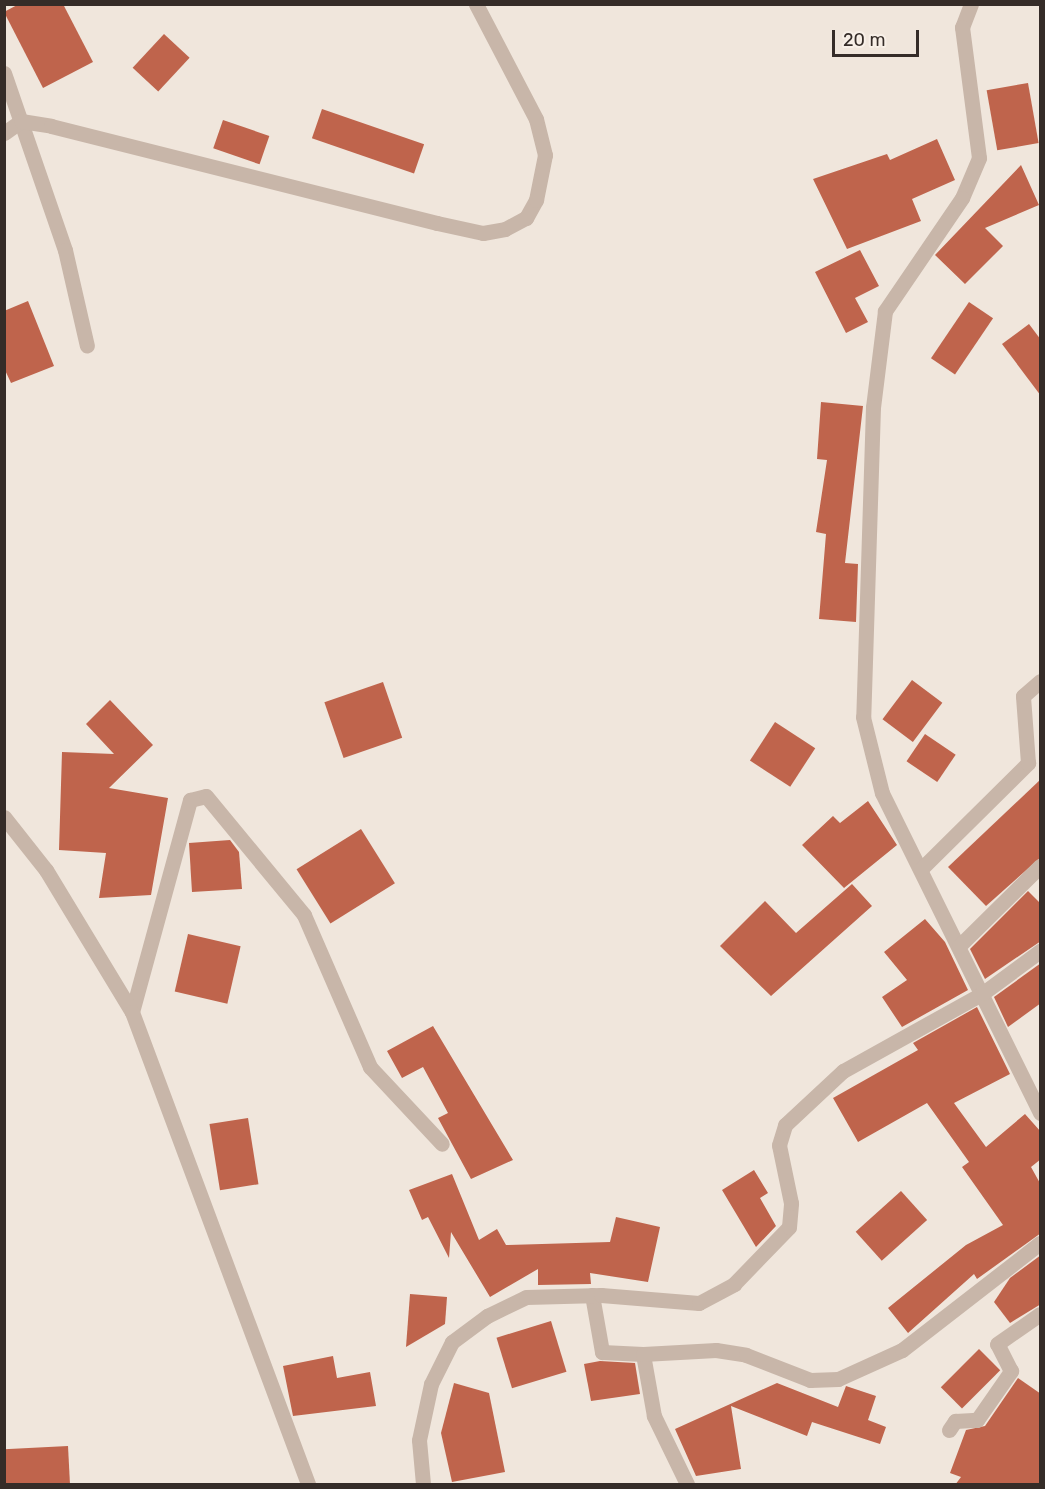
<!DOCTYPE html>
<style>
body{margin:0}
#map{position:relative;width:1045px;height:1489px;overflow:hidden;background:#f0e6dc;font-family:Rubik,sans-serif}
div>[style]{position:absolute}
.building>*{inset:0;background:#bf644c;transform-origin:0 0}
.service>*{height:15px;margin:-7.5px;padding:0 7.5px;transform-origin:7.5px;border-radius:7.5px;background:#c8b6a9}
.minor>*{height:15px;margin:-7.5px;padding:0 7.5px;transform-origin:7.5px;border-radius:7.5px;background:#c8b6a9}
.tertiary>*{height:15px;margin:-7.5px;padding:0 7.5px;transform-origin:7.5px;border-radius:7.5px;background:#c8b6a9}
span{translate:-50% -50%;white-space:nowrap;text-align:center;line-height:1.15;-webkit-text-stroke:6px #f8f0e8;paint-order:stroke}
.frame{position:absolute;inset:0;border:6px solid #352c28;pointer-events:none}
.scale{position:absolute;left:832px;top:30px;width:87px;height:27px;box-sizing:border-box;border:3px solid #352c28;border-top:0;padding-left:8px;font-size:18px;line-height:21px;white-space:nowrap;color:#352c28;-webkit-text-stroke:4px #f8f0e8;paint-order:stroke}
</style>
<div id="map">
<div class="building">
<div style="clip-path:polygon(19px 4px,63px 4px,93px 62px,43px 88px,4px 12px)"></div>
<div style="left:164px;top:34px;width:35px;height:46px;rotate:43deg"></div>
<div style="left:1028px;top:83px;width:61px;height:42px;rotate:80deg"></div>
<div style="left:322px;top:109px;width:108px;height:31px;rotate:19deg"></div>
<div style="left:223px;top:120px;width:49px;height:30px;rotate:19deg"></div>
<div style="clip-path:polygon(937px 139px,955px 180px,912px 199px,921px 221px,847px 249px,813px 179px,887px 154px,890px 160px)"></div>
<div style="clip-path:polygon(1021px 165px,1039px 205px,985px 228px,1003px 246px,965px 284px,935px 255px)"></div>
<div style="clip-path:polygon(860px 250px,879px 286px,855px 298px,868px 322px,846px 333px,815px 272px)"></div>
<div style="clip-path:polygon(28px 301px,54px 366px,11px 383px,4px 368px,4px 311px)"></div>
<div style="left:969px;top:302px;width:29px;height:68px;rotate:34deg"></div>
<div style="clip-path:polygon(1029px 324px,1041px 340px,1041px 396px,1002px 344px)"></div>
<div style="clip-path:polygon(821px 402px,863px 406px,845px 563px,858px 564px,856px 622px,819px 619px,826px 534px,816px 532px,827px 460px,817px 459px)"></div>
<div style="left:912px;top:680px;width:38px;height:49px;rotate:37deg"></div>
<div style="left:383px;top:682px;width:59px;height:62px;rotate:71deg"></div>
<div style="clip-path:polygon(110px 700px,153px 745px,109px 788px,168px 798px,151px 895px,99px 898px,106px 853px,59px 850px,62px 752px,114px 754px,86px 724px)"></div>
<div style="left:775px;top:722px;width:48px;height:46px;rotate:33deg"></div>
<div style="left:925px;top:734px;width:37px;height:33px;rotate:34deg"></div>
<div style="clip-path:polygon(1041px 779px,1041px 857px,986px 906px,948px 867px)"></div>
<div style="clip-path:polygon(868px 801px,897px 845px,844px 888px,802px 845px,833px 816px,840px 823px)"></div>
<div style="left:361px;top:829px;width:64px;height:76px;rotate:58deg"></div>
<div style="clip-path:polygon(230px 840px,239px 852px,242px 889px,192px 892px,189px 843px)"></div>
<div style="clip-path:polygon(852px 884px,872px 906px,771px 996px,720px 946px,765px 901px,796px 933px)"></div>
<div style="clip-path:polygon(1028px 891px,1041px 904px,1041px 941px,985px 979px,970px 949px)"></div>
<div style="clip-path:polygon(925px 919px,945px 942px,968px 990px,902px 1027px,882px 997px,907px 980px,884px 952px)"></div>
<div style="left:188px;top:934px;width:54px;height:59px;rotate:13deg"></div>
<div style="clip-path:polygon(1041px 963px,1041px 1003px,1008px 1027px,994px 997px)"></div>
<div style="clip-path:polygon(977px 1007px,1010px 1074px,954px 1103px,986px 1147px,1025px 1114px,1041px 1132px,1041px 1159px,1031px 1167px,1041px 1185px,1041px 1233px,977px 1279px,974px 1274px,908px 1333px,888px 1308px,966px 1245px,1003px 1225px,962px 1167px,969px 1162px,927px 1103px,858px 1142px,833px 1098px,918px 1050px,913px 1043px)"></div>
<div style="clip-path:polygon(433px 1026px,513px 1160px,471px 1179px,438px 1118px,448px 1113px,423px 1067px,402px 1078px,387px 1051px)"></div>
<div style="left:248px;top:1118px;width:67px;height:39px;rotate:81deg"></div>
<div style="clip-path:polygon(754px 1170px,768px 1193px,760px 1198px,776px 1226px,756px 1247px,722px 1190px)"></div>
<div style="clip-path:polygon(452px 1174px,479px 1240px,497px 1229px,506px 1245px,610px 1242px,616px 1217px,660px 1227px,648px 1282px,590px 1273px,591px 1284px,538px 1285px,538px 1269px,490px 1297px,451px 1232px,449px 1258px,428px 1217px,422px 1220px,409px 1190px)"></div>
<div style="left:901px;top:1191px;width:39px;height:61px;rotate:48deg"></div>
<div style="clip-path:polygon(1041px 1255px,1041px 1304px,1010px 1323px,994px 1302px,1010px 1278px)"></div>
<div style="clip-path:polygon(410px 1294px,447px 1297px,445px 1324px,406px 1347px)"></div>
<div style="left:551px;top:1321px;width:53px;height:57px;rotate:73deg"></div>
<div style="left:979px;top:1349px;width:30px;height:54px;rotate:45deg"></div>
<div style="clip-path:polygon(333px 1356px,337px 1378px,370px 1372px,376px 1406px,293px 1416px,283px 1366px)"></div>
<div style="clip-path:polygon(600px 1361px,635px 1363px,640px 1394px,591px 1401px,584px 1364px)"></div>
<div style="clip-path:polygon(1018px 1378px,1041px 1394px,1041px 1485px,955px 1485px,961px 1477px,950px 1473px,966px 1430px,985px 1426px)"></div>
<div style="clip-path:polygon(454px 1383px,489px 1393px,505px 1472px,452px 1482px,441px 1433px)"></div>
<div style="clip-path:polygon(777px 1383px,838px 1407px,846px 1386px,876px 1396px,868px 1420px,886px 1427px,880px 1444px,812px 1422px,807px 1436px,731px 1406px,741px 1469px,696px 1476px,675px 1429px)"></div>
<div style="left:68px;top:1446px;width:37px;height:64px;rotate:87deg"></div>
</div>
<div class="service">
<div style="left:592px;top:1295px;width:58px;rotate:80deg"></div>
<div style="left:602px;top:1352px;width:41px;rotate:2.8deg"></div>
</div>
<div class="minor">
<div style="left:971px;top:4px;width:25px;rotate:111deg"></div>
<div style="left:962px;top:27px;width:132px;rotate:82.6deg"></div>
<div style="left:979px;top:158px;width:43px;rotate:113deg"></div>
<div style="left:962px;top:198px;width:137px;rotate:124.3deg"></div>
<div style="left:885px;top:311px;width:97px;rotate:97.1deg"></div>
<div style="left:873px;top:407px;width:310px;rotate:91.8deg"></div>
<div style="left:863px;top:717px;width:78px;rotate:76deg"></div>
<div style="left:882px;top:793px;width:357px;rotate:63.7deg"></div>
<div style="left:4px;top:73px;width:187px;rotate:71deg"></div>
<div style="left:65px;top:250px;width:98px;rotate:77.1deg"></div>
<div style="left:921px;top:869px;width:151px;rotate:-44.7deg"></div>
<div style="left:1028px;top:763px;width:67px;rotate:-94.3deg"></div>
<div style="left:1023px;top:696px;width:23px;rotate:-41deg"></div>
<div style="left:959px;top:946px;width:114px;rotate:-44.6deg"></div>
<div style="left:132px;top:1012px;width:220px;rotate:-74.7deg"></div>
<div style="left:190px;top:800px;width:16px;rotate:-14deg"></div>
<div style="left:206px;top:796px;width:154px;rotate:50.5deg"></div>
<div style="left:304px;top:915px;width:166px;rotate:66.5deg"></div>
<div style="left:370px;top:1067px;width:105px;rotate:46.9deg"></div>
<div style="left:949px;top:1430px;width:11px;rotate:-56deg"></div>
<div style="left:955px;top:1421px;width:22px;rotate:-3deg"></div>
<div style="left:977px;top:1420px;width:60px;rotate:-55.2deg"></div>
<div style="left:1011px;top:1371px;width:30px;rotate:-117deg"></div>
<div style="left:997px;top:1344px;width:52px;rotate:-34.9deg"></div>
<div style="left:423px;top:1484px;width:44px;rotate:-95.2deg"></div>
<div style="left:419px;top:1440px;width:57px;rotate:-77.9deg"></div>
<div style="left:431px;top:1384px;width:47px;rotate:-63.4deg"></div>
<div style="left:452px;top:1342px;width:44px;rotate:-36.6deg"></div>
<div style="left:487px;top:1316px;width:43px;rotate:-26deg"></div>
<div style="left:526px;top:1297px;width:75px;rotate:-1.5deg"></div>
<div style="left:601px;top:1295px;width:98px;rotate:4.7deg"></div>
<div style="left:699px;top:1303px;width:40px;rotate:-28deg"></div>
<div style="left:734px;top:1284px;width:79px;rotate:-46deg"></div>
<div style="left:789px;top:1227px;width:24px;rotate:-85deg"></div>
<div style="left:791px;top:1203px;width:59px;rotate:-101.7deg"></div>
<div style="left:779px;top:1145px;width:21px;rotate:-73deg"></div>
<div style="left:785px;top:1125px;width:79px;rotate:-43deg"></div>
<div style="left:843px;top:1071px;width:160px;rotate:-29.1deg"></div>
<div style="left:983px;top:993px;width:71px;rotate:-36.4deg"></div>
<div style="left:687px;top:1484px;width:76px;rotate:-115.9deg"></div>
<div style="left:654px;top:1416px;width:63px;rotate:-100.1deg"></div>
<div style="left:643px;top:1354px;width:73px;rotate:-3.1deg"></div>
<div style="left:716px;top:1350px;width:30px;rotate:9deg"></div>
<div style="left:746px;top:1355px;width:69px;rotate:21.3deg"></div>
<div style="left:810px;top:1380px;width:28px;rotate:-2deg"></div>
<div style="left:838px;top:1379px;width:70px;rotate:-24.4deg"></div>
<div style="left:902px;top:1350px;width:175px;rotate:-37.8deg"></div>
</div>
<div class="tertiary">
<div style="left:4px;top:133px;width:21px;rotate:-35deg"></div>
<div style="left:21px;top:121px;width:30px;rotate:9deg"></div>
<div style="left:51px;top:126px;width:398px;rotate:14.1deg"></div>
<div style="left:437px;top:223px;width:47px;rotate:12.3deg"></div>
<div style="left:483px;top:233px;width:22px;rotate:-10deg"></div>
<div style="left:505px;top:229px;width:24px;rotate:-28deg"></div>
<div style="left:526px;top:218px;width:21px;rotate:-61deg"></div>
<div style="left:536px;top:200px;width:46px;rotate:-78.7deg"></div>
<div style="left:545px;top:155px;width:37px;rotate:-104deg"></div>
<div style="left:536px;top:119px;width:130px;rotate:-117.6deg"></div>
<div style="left:4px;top:817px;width:68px;rotate:51.6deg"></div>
<div style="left:46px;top:870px;width:166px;rotate:58.8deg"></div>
<div style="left:132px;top:1012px;width:504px;rotate:69.55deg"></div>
</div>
<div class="frame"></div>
<div class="scale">20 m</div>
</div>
